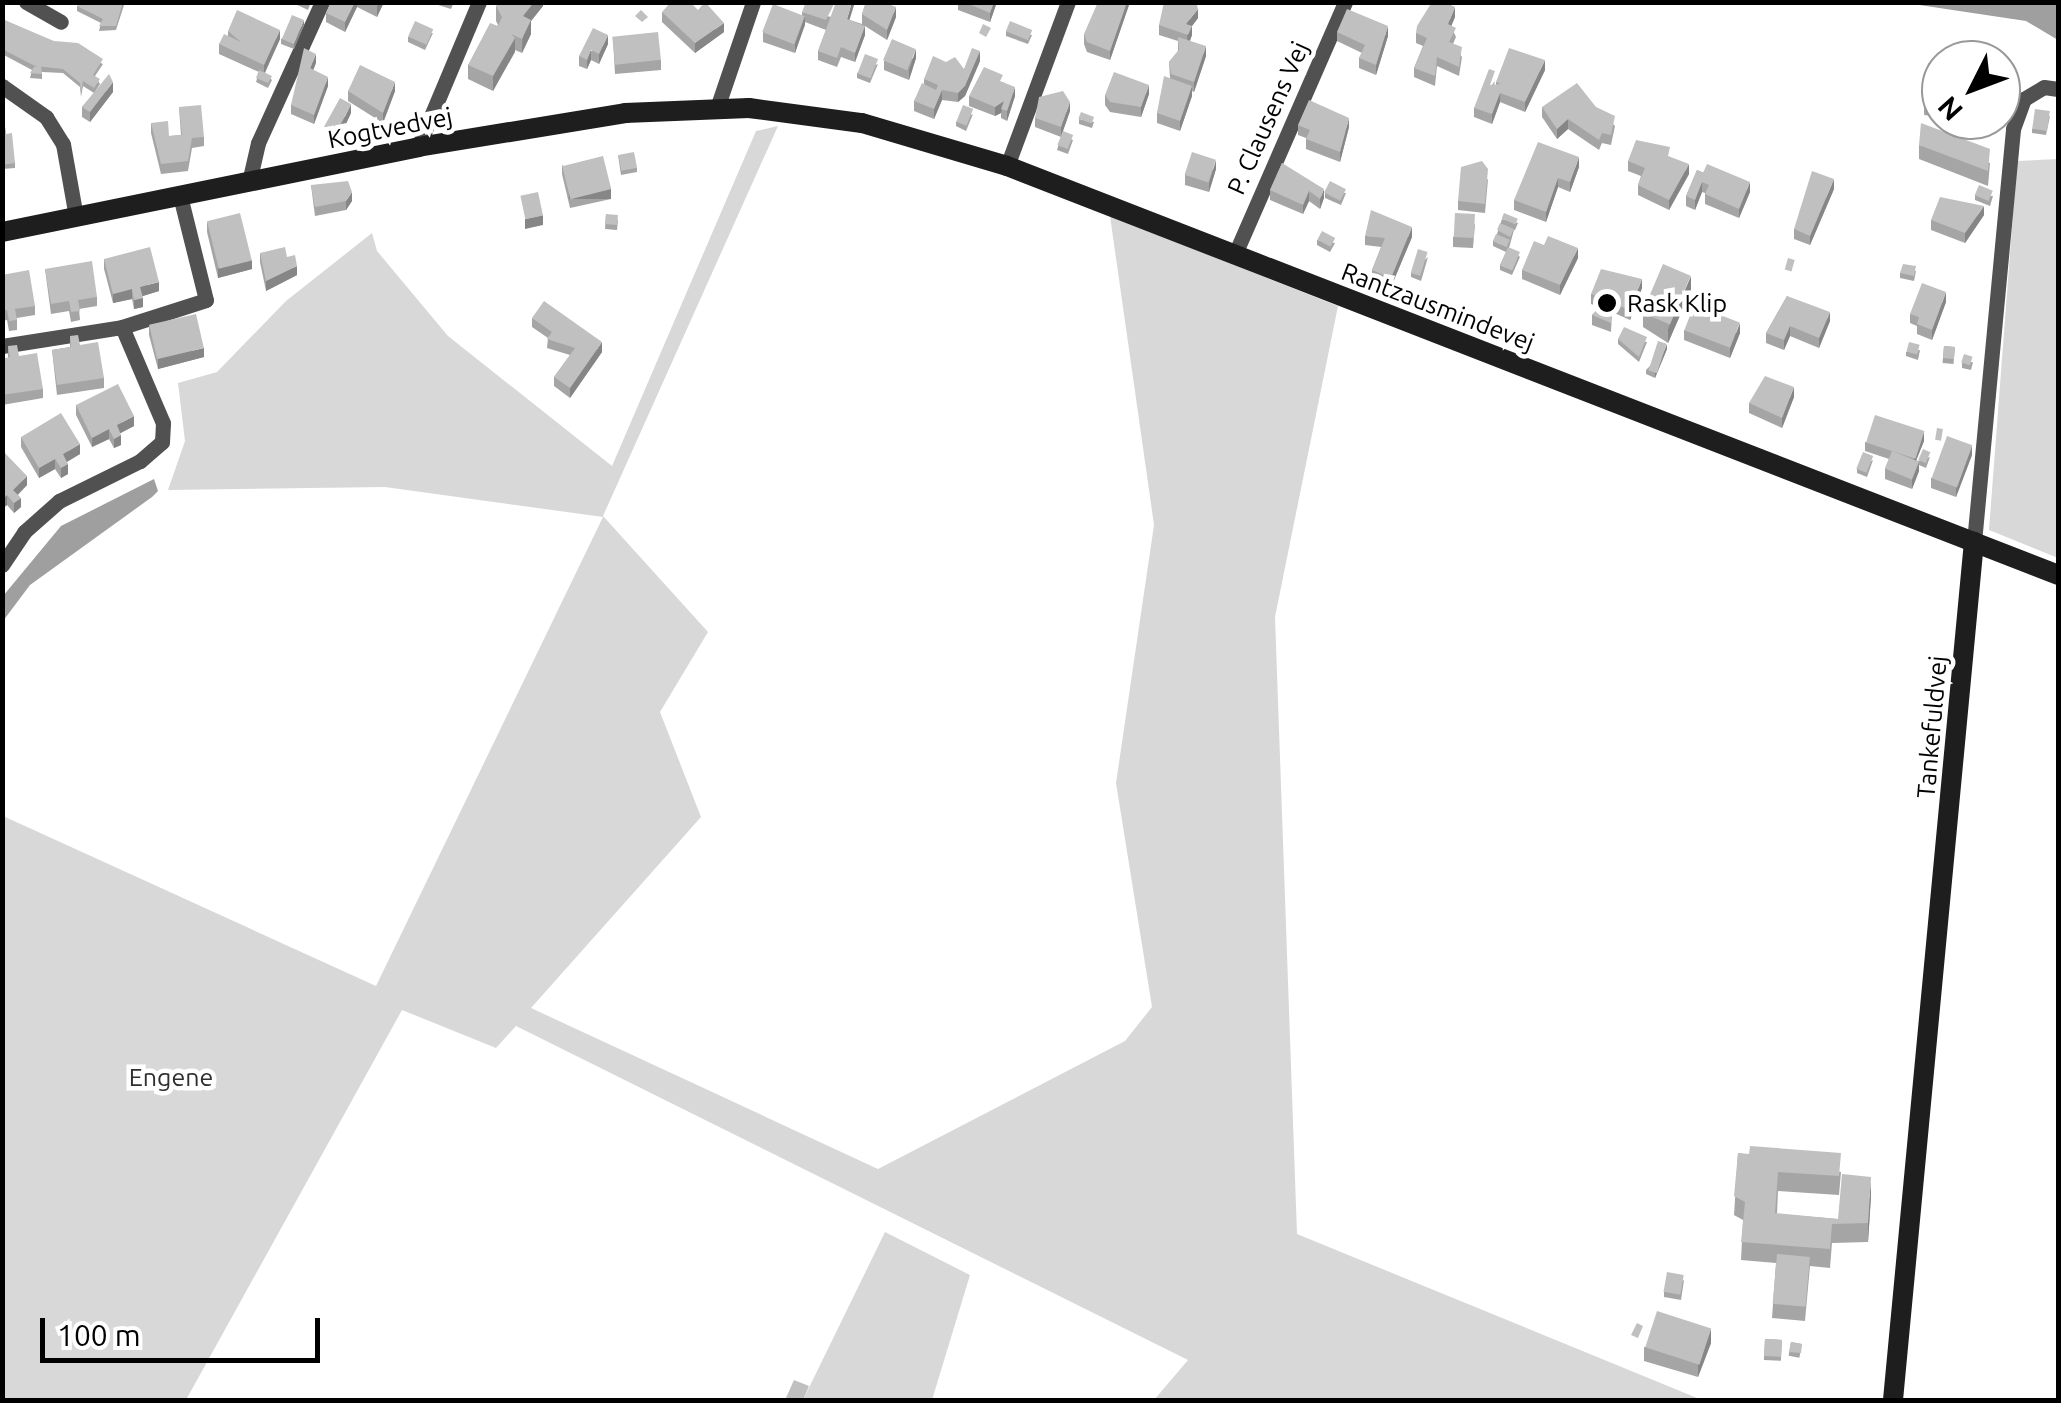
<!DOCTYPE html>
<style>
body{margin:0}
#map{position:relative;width:2061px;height:1403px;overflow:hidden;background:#fff;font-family:Ubuntu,sans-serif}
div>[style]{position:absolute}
.green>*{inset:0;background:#d8d8d8}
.water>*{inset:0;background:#9f9f9f}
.street>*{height:15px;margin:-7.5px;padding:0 7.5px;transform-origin:7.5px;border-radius:7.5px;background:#515151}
.secondary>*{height:20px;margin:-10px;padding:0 10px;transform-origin:10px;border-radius:10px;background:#1e1e1e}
.wall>*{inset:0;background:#a5a5a5;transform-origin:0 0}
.shaded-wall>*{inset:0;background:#868686;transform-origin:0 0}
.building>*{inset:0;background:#c0c0c0;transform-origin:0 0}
.dots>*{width:28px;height:28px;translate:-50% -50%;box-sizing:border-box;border:5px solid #fff;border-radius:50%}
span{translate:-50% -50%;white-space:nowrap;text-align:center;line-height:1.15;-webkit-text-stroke:9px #fff;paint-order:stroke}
.street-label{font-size:25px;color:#000}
.poi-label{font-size:25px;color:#000}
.left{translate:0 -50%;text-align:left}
.park-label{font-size:25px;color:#2f2f2f}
.frame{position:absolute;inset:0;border:5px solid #000;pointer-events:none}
.north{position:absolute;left:1921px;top:40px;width:100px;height:100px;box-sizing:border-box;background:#fff;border:2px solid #999;border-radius:50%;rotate:228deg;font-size:28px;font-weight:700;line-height:40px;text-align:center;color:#000}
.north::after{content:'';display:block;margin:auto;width:35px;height:45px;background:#000;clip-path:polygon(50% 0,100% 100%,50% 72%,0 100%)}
.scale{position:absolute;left:40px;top:1318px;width:280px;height:45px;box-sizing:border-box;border:5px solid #000;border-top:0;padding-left:12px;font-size:30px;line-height:35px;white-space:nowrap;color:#000;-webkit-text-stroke:8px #fff;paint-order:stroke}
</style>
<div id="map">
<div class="green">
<div style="clip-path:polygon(778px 126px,603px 516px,708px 632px,660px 712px,701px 817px,531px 1008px,878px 1169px,1125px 1041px,1152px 1007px,1116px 783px,1154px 525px,1110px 216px,1338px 306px,1275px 617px,1297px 1234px,1702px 1400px,1154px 1400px,1188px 1360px,516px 1026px,496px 1048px,402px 1010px,186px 1400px,3px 1400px,3px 816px,376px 986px,603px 517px,385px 487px,168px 490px,185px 441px,178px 383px,217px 372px,286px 301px,372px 233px,377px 251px,448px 336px,612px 466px,756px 131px)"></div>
<div style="clip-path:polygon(2058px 159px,2058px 558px,1989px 530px,2017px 161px)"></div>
<div style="clip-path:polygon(885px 1232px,970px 1275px,932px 1400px,803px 1400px)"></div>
</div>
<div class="water">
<div style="clip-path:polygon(1906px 3px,2058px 3px,2058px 40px,2026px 21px)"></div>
<div style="clip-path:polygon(154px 479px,158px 491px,152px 497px,30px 585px,3px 621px,3px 596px,61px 526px)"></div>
</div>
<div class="street">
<div style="left:26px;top:2px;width:40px;rotate:29.7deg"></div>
<div style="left:2px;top:86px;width:54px;rotate:35.2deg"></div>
<div style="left:46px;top:117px;width:32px;rotate:58deg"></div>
<div style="left:63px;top:144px;width:74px;rotate:79.9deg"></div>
<div style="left:717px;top:108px;width:112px;rotate:-71.2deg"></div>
<div style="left:418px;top:147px;width:157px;rotate:-67.2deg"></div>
<div style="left:1007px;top:166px;width:175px;rotate:-69.6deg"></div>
<div style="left:249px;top:182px;width:40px;rotate:-77deg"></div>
<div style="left:258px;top:143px;width:155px;rotate:-65.6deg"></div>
<div style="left:1235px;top:254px;width:275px;rotate:-66.4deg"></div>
<div style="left:2px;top:346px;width:121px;rotate:-9deg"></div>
<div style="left:122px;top:327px;width:88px;rotate:-17.8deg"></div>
<div style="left:206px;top:300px;width:107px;rotate:-104deg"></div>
<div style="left:1974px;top:542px;width:415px;rotate:-84.6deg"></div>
<div style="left:2013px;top:129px;width:32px;rotate:-70deg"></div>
<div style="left:2024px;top:99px;width:23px;rotate:-31deg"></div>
<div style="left:2044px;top:87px;width:14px;rotate:8deg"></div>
<div style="left:2px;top:565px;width:40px;rotate:-56deg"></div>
<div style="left:24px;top:532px;width:47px;rotate:-41.5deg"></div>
<div style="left:59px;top:501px;width:90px;rotate:-26.3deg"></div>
<div style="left:140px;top:461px;width:29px;rotate:-41deg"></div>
<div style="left:162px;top:442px;width:19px;rotate:-87deg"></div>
<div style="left:163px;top:423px;width:104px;rotate:-113.1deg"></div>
</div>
<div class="secondary">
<div style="left:2px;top:232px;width:425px;rotate:-11.5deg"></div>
<div style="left:418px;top:147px;width:210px;rotate:-9.3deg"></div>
<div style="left:625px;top:113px;width:124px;rotate:-2.3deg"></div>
<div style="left:749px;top:108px;width:114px;rotate:7.6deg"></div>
<div style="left:862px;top:123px;width:151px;rotate:16.5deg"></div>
<div style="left:1007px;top:166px;width:1128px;rotate:21.26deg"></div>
<div style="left:1893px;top:1400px;width:862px;rotate:-84.61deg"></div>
</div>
<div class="wall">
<div style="clip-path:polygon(125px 2px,116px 30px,99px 31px,101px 23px,77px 11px,77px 6px)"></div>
<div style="clip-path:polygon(291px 2px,311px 2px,308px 10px)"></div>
<div style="clip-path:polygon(331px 2px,384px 2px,377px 17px,357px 7px,345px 32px,326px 22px,326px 13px)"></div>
<div style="clip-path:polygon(435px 2px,454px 2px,451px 9px,435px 4px)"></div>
<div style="clip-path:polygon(543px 2px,543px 6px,531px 21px,531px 34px,522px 53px,515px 50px,493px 91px,468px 79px,468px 65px,498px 25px,496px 21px,496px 6px)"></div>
<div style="clip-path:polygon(866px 2px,887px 2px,896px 17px,887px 40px,865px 26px,865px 35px,855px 62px,841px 57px,837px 67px,818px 60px,818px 51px,826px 30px,805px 22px,795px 53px,763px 42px,763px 32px,802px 15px,802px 12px,850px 20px,862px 24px,862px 14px)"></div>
<div style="clip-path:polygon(958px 2px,997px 2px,990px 22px,958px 10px)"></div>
<div style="clip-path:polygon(1130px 2px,1110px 60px,1087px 52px,1084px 44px,1084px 34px)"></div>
<div style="clip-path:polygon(662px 12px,724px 32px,695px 53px,662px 22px)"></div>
<div style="clip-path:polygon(1455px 17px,1451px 26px,1456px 37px,1453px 44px,1462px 57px,1459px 76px,1437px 66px,1435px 86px,1414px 77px,1414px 68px,1423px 46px,1416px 43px,1416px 33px)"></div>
<div style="clip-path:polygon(1198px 18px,1192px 26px,1192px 35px,1190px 41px,1206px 56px,1194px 92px,1192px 91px,1192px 96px,1180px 131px,1157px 123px,1157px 113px,1170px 78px,1169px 62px,1178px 51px,1178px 41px,1159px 35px,1159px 25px)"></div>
<div style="clip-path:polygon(2px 19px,103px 64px,95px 76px,100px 84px,96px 90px,113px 92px,90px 122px,82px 117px,82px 107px,94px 93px,83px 86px,81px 97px,80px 87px,63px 73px,42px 72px,42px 79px,30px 78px,32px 70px,2px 54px)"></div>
<div style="clip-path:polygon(304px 25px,294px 49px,281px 44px,281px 39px)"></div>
<div style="clip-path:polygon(228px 31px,280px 39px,265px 73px,272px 80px,268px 88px,256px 82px,259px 72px,219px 54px,219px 44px,228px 36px)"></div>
<div style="clip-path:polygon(1006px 31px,1032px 35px,1028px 44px,1006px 36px)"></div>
<div style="clip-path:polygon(1337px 32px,1388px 36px,1376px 75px,1359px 68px,1359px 58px,1362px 53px,1337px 41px)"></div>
<div style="clip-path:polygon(433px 33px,425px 50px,408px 42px,408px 37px)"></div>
<div style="clip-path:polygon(613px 39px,661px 60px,661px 70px,615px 74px)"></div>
<div style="clip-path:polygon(608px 44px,599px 64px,591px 60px,587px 69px,579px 66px,579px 56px)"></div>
<div style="clip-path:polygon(916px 58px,909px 80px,884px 70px,884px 61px)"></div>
<div style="clip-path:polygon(980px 61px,965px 96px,958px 102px,942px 100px,934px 119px,914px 111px,914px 101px,924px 84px,924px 79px,964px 69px)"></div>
<div style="clip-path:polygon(316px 63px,313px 70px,328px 86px,314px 124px,291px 114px,291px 105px)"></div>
<div style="clip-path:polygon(878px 64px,870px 83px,857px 78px,857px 73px)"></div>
<div style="clip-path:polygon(1941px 64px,1941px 117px,1924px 115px,1924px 106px)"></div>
<div style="clip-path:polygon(1545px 70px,1525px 112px,1500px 102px,1492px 124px,1474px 117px,1474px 108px,1495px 81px,1494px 85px,1496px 85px,1496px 82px)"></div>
<div style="clip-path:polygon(1003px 82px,1015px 96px,1007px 121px,1001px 118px,1001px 113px,995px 116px,969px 106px,969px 96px)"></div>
<div style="clip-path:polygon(348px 91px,395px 91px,383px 123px,348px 101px)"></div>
<div style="clip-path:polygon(1149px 94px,1141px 117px,1110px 112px,1105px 105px,1105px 95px)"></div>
<div style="clip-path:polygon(2px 105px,6px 134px,15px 163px,15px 168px,2px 169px)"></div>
<div style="clip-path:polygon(179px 107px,204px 137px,204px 146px,192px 148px,188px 171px,161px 174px,151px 133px,151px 123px,169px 136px,181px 135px)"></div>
<div style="clip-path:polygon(1542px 107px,1596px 107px,1615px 126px,1611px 145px,1602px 143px,1599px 150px,1568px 129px,1557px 139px,1542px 117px)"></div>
<div style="clip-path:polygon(1070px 111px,1061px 135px,1073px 140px,1068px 154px,1057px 150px,1061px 137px,1035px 127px,1035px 118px)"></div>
<div style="clip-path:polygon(351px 113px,337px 143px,326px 137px,326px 128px)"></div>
<div style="clip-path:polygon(973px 114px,966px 131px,956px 126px,956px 122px)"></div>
<div style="clip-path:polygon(2050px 116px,2046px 135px,2032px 133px,2032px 129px)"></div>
<div style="clip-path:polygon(1079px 119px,1094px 122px,1092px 128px,1079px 124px)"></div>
<div style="clip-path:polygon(1298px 125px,1349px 127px,1340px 162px,1306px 149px,1306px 138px,1298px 135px)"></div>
<div style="clip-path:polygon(1919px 145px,1990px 163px,1988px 186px,1919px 159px)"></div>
<div style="clip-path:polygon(618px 155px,637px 168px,637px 172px,621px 175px)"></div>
<div style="clip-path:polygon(1670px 157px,1689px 174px,1669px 210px,1638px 195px,1638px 185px,1641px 176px,1628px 171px,1628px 161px)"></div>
<div style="clip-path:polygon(1282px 163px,1324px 198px,1320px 209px,1309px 201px,1303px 214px,1270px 200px,1270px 190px)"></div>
<div style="clip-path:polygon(562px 165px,611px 199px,570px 208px,562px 174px)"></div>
<div style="clip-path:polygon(1579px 167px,1570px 192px,1558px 187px,1546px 222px,1514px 210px,1514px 200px)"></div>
<div style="clip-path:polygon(1216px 169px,1209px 192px,1185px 185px,1185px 175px)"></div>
<div style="clip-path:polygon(1697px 170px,1750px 192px,1739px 218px,1705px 204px,1705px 193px,1702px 192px,1695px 210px,1686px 206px,1686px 196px)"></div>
<div style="clip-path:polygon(1488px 179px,1485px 213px,1458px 210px,1458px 201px)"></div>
<div style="clip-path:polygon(311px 185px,352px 201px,346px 210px,315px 216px)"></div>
<div style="clip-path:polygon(1834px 189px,1810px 245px,1794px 239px,1794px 229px)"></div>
<div style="clip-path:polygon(1325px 193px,1346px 193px,1341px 205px,1325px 198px)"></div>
<div style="clip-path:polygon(1975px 195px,1993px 196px,1990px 206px,1975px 200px)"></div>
<div style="clip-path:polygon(606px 214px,618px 220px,617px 230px,605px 229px)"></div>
<div style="clip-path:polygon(1984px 215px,1965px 243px,1931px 230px,1931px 220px)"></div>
<div style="clip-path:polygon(1502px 219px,1518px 223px,1515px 230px,1514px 230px,1509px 248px,1520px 257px,1512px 275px,1500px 270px,1500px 265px,1506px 252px,1493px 246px,1493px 241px,1497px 234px)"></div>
<div style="clip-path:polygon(207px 222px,252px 269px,218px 278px,207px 232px)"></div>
<div style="clip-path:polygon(1475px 224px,1473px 248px,1453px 247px,1453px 237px)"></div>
<div style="clip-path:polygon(1365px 236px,1412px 237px,1391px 287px,1372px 280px,1372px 270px,1381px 247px,1365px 245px)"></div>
<div style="clip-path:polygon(1317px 240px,1335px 243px,1330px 252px,1317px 245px)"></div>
<div style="clip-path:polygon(1544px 245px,1578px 258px,1560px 295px,1522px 279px,1522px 270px)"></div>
<div style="clip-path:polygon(260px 253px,287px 257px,297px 275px,266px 291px,260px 262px)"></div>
<div style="clip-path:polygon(1428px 257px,1421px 281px,1411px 277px,1411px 273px)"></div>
<div style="clip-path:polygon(104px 259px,159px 291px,142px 296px,143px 307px,134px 309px,132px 299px,113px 303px,104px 269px)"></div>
<div style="clip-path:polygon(45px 269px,97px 297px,97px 306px,79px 309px,80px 320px,71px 322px,69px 311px,51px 314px)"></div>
<div style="clip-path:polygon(1916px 271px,1914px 281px,1900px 278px,1900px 273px)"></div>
<div style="clip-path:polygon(2px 275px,35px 306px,35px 315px,17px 318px,17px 330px,9px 331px,7px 320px,2px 321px)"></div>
<div style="clip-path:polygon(1642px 288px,1630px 320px,1612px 312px,1611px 332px,1592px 325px,1592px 315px,1600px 307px,1591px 304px,1591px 294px)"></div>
<div style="clip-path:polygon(1691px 290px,1668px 343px,1643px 327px,1643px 313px)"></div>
<div style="clip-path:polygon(1787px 296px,1830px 321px,1819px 348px,1790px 336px,1784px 350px,1766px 343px,1766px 333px)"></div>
<div style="clip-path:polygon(1946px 302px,1932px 340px,1917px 334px,1917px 326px,1910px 323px,1910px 314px)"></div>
<div style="clip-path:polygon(532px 318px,602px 352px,570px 398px,554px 386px,554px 377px,570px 355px,547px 348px,548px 338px,532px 327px)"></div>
<div style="clip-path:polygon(149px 325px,204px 357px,158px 369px,149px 335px)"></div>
<div style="clip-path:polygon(1684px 330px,1740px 333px,1730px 358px,1684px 340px)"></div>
<div style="clip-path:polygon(70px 336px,80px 345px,104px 378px,104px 388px,57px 395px,52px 350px,70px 347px)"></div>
<div style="clip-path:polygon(1618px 339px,1647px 342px,1639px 362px,1618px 344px)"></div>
<div style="clip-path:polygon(8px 346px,19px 356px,43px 389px,43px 398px,2px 405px,2px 359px,8px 358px)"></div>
<div style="left:1944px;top:346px;width:11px;height:17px;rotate:5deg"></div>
<div style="clip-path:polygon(1667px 349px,1655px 378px,1646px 374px,1646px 370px)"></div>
<div style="clip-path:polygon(1920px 350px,1918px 360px,1906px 356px,1906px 352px)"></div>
<div style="clip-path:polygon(1973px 362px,1971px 370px,1962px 368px,1962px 363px)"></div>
<div style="clip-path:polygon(1794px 397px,1782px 428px,1749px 413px,1749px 403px)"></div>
<div style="clip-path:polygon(76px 405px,134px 426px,120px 433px,121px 445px,114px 448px,109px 439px,92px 447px,76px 415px)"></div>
<div style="clip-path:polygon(21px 437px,80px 454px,67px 462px,68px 474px,61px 478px,55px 469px,39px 478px,21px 447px)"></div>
<div style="clip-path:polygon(1924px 441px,1916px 460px,1918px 461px,1930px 457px,1926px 468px,1919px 465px,1919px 471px,1912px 489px,1885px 479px,1885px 469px,1889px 459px,1865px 451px,1865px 442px)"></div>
<div style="clip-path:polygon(2px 450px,27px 485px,18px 495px,21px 507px,14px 513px,7px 505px,2px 509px)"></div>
<div style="clip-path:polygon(1972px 455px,1956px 497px,1931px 488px,1931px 478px)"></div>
<div style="clip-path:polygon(1873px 460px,1867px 477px,1857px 473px,1857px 469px)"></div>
<div style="clip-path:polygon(1738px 1153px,1841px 1172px,1839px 1195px,1778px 1191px,1777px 1214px,1838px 1219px,1871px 1196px,1868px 1242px,1832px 1243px,1830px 1268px,1810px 1266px,1805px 1321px,1772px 1318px,1776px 1263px,1741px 1260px,1743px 1220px,1734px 1215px)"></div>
<div style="clip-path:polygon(1684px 1280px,1681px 1300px,1664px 1297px,1664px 1292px)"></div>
<div style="left:1765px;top:1339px;width:17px;height:21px;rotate:3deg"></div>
<div style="left:1791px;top:1342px;width:11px;height:14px;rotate:10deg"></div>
<div style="clip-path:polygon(1711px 1343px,1698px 1377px,1644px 1361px,1644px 1347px)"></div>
</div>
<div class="shaded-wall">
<div style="clip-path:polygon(355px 2px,357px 2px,357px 7px,345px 32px,345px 22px)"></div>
<div style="clip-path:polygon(379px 2px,384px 2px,377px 17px,377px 7px)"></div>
<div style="clip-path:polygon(534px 2px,543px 2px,543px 6px,531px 21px,531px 34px,522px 53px,523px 16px)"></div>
<div style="clip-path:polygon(852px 2px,855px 2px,847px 28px,847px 19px)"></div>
<div style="clip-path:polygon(994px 2px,997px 2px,990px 22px,990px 13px)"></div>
<div style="clip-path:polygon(1127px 2px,1130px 2px,1110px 60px,1110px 51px)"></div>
<div style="clip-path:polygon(896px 7px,896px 17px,887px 40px,887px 30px)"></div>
<div style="clip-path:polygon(1455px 7px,1455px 17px,1448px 34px,1448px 24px)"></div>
<div style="clip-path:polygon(1198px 9px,1198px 18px,1192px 26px,1192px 35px,1188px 45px,1186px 24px)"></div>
<div style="clip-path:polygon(805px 16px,805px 25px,795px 53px,795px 44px)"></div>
<div style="clip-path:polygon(304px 20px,304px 25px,294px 49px,294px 44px)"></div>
<div style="clip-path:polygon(724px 23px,724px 32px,695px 53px,695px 43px)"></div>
<div style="clip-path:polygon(865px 26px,865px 35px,855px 62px,855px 53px)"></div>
<div style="clip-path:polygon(1388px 26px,1388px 36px,1376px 75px,1376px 65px)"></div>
<div style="clip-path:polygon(280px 30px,280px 39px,264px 74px,264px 65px)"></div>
<div style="clip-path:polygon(608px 35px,608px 44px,599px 64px,599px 54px)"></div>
<div style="clip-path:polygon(515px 38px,515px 52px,493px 91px,493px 76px)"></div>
<div style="clip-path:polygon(1206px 46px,1206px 56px,1194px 92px,1194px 82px)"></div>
<div style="clip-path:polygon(916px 49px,916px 58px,909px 80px,909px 70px)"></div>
<div style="clip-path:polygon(591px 50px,591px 60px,587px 69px,587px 60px)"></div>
<div style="clip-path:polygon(980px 51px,980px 61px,965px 96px,958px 102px,958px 93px)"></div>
<div style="clip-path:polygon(316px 54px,316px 63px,310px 78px,310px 68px)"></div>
<div style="clip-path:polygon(1545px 60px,1545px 70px,1525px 112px,1525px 102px)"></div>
<div style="clip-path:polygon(328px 77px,328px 86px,314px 124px,314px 115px)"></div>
<div style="clip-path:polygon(113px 82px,113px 92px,90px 122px,90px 112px)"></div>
<div style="clip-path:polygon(395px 82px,395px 91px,383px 123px,383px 113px)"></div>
<div style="clip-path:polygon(1149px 85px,1149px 94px,1141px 117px,1141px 107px)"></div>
<div style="clip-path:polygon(1192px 86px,1192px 96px,1180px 131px,1180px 121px)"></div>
<div style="clip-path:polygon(1015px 87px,1015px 96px,1007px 121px,1007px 111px)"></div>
<div style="clip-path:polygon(942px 90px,942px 100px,934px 119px,934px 109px)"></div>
<div style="clip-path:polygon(1500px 93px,1500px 102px,1492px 124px,1492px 114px)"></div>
<div style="clip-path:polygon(1004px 101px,1001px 113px,995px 116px,995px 107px)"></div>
<div style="clip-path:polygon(1070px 102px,1070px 111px,1061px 137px,1061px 127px)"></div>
<div style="clip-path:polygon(351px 104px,351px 113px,337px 143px,337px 133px)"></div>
<div style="clip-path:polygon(1349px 118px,1349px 127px,1340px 162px,1340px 152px)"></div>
<div style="clip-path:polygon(1568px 119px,1568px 129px,1557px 139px,1557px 129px)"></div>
<div style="clip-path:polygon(1579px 157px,1579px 167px,1570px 192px,1570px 182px)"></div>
<div style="clip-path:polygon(1216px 160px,1216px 169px,1209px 192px,1209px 183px)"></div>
<div style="clip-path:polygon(1689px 164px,1689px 174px,1669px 210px,1669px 200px)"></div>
<div style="clip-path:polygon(1558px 178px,1558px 187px,1546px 222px,1546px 212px)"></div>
<div style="clip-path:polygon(1834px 179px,1834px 189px,1810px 245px,1810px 236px)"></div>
<div style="clip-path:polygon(1702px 182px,1702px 192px,1695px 210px,1695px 200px)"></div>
<div style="clip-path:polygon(1750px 182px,1750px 192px,1739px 218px,1739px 209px)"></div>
<div style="left:611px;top:189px;width:10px;height:42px;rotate:90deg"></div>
<div style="clip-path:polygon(1324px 189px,1324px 198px,1320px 209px,1320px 199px)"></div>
<div style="clip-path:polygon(1309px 191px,1309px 201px,1303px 214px,1303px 205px)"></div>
<div style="clip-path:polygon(352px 192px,352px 201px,346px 210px,346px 201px)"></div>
<div style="clip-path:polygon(1984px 206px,1984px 215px,1965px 243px,1965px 233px)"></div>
<div style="clip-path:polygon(543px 215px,543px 225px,525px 229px,525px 219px)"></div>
<div style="clip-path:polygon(1412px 227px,1412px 237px,1391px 287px,1391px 278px)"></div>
<div style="clip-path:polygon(1578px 248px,1578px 258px,1560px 295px,1560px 285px)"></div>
<div style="clip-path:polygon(252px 260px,252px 269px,218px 278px,218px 268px)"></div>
<div style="clip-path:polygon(297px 266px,297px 275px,266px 291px,266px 281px)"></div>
<div style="clip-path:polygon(1691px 276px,1691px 290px,1668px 343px,1668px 329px)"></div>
<div style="clip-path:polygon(1642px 279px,1642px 288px,1630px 320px,1630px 310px)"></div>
<div style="clip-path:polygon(159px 282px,159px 291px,140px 297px,140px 287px)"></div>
<div style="clip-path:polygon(132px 289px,132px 299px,113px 303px,113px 294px)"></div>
<div style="clip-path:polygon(1946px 292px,1946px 302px,1932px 340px,1932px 330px)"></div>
<div style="clip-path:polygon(143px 298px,143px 307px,134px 309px,134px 300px)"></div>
<div style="clip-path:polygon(1830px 312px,1830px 321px,1819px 348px,1819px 338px)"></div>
<div style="clip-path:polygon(1740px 323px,1740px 333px,1730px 358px,1730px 348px)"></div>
<div style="clip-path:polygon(1790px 326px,1790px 336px,1784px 350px,1784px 340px)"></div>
<div style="clip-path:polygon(602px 342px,602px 352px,570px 398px,570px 388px)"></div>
<div style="clip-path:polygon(1667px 344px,1667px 349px,1655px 378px,1655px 373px)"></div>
<div style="clip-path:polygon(204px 348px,204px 357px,158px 369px,158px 359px)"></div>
<div style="clip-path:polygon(1794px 387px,1794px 397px,1782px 428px,1782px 418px)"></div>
<div style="clip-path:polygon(134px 416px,134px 426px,117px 435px,117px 425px)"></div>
<div style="clip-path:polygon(109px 429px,109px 439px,92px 447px,92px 438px)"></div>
<div style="clip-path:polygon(1924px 431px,1924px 441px,1914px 466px,1914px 457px)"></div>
<div style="clip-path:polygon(121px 435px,121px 445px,114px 448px,114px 439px)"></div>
<div style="clip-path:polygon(80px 444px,80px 454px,63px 464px,63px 454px)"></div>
<div style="clip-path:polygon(1972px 445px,1972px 455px,1956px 497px,1956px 488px)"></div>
<div style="clip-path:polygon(55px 459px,55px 469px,39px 478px,39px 468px)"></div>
<div style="clip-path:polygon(1919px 462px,1919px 471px,1912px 489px,1912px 480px)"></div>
<div style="clip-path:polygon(68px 464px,68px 474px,61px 478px,61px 468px)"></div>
<div style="clip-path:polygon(27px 476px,27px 485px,13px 499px,13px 490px)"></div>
<div style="clip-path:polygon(7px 495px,7px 505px,2px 509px,2px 500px)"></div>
<div style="clip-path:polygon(21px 498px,21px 507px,14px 513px,14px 503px)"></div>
<div style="clip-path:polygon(1871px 1177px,1871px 1196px,1868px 1242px,1868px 1223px)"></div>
<div style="clip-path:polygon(1711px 1329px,1711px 1343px,1698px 1377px,1698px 1362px)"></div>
</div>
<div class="building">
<div style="clip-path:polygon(82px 2px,123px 2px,116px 26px,99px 26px,103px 19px,77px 6px)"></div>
<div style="clip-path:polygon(331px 2px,355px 2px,345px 22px,326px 13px)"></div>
<div style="clip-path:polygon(498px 2px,534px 2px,523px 16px,531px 20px,522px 39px,511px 34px,515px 38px,493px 76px,468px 65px,490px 23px,498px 26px,502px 17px,496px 6px)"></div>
<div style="clip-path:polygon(671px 2px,690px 2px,698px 10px,705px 2px,724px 23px,695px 43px,662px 12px)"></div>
<div style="clip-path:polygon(806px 2px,835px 2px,826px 20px,802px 12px)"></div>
<div style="clip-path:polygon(836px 2px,852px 2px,847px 19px,865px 26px,855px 53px,841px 47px,837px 58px,818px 51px)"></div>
<div style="clip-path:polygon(866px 2px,883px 2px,896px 7px,887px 30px,862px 14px)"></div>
<div style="clip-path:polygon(964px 2px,994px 2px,990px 13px)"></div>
<div style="clip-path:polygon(1098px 2px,1127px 2px,1110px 51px,1087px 42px,1084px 34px)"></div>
<div style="clip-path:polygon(1164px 2px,1196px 2px,1198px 9px,1186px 24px,1192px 26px,1188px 35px,1159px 25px)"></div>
<div style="clip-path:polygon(1432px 2px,1444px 2px,1455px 7px,1448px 24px,1456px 28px,1449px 42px,1462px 47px,1459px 67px,1437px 57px,1435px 76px,1414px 68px,1427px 38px,1416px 33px,1417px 26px)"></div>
<div style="left:773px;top:4px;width:34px;height:30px;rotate:21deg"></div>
<div style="clip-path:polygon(1347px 9px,1388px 26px,1376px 65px,1359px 58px,1365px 45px,1337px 32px)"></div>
<div style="clip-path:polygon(237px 10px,280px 30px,264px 65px,219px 44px,224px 34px,241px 42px,228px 31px)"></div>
<div style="clip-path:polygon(641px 10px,648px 17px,642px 22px,635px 16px)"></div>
<div style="left:292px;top:15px;width:13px;height:26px;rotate:23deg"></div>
<div style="clip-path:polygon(2px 19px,54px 41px,78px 43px,103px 59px,93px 75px,100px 79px,94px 88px,83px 81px,81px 92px,80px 83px,63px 69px,35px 66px,2px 49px)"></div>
<div style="left:415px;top:21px;width:20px;height:17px;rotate:24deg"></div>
<div style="left:1010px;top:21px;width:24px;height:11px;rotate:22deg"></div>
<div style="clip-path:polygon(983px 24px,991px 28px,986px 37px,979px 33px)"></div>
<div style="clip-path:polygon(593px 28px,608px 35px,599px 54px,591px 50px,587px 60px,579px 56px)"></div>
<div style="left:658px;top:32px;width:28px;height:46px;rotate:84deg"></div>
<div style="clip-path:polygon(1178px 37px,1206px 46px,1194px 82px,1171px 74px,1169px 62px,1179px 50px)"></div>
<div style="left:892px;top:39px;width:26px;height:23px;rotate:23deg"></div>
<div style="clip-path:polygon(304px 48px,316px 54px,310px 68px,328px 77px,314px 115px,291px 105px)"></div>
<div style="clip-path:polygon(972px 48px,980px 51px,965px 86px,958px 93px,942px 90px,934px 109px,914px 101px,922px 83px,936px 90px,938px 85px,924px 79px,933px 56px,946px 62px,955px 57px,964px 69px)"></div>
<div style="clip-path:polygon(1509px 48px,1545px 60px,1525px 102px,1500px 93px,1492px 114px,1474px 108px,1489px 69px,1495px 71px,1490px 85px,1501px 84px,1496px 82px)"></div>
<div style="left:865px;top:54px;width:14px;height:21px;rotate:21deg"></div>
<div style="clip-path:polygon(1928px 63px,1941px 64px,1941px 107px,1924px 106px)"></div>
<div style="clip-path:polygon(41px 65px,42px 74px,30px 73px,34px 67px)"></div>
<div style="clip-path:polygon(360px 65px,395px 82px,383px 113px,348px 91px)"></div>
<div style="clip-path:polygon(984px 67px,1003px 75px,1000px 81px,1015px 87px,1007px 111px,1001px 109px,1004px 101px,995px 107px,969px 96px)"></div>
<div style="clip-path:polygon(259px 70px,272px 76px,268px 83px,256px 78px)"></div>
<div style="clip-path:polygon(1114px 72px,1149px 85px,1141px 107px,1110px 102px,1105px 95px)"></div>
<div style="clip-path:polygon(109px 74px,113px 82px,90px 112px,82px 107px)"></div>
<div style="clip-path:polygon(1164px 76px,1192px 86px,1180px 121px,1157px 113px)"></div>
<div style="clip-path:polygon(1577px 83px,1596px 107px,1615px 116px,1611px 135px,1602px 133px,1599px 140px,1568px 119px,1557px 129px,1542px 107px)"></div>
<div style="clip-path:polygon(1063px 91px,1070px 102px,1061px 127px,1035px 118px,1039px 97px)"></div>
<div style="left:340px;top:98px;width:13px;height:33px;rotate:29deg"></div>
<div style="clip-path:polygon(1309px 100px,1349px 118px,1340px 152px,1306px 139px,1310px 130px,1298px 125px)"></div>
<div style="clip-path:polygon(2px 105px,6px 134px,12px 133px,15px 163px,2px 165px)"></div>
<div style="clip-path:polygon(201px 105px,204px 137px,192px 138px,188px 161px,161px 164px,151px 123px,168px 121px,169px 136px,182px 135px,179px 107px)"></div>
<div style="left:963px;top:105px;width:11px;height:18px;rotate:22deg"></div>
<div style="left:2035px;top:109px;width:15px;height:20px;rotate:8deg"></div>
<div style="left:1081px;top:112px;width:14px;height:7px;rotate:21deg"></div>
<div style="clip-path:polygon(1921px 123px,1990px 149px,1988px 171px,1919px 145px)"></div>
<div style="left:1063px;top:131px;width:11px;height:15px;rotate:22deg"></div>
<div style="clip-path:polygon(1636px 140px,1670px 147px,1668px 156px,1689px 164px,1669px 200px,1638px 185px,1645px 168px,1628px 161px)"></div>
<div style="clip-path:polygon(1538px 142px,1579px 157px,1570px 182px,1558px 178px,1546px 212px,1514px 200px)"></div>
<div style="left:634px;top:152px;width:16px;height:16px;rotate:79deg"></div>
<div style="left:1192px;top:152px;width:25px;height:24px;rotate:18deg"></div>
<div style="left:603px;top:156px;width:34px;height:42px;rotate:76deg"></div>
<div style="clip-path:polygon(1482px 161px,1488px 169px,1485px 204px,1458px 201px,1461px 167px)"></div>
<div style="clip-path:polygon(1282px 163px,1324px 189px,1320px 199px,1309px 191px,1303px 205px,1270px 190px)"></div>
<div style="clip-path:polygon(1707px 164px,1750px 182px,1739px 209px,1705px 194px,1709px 185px,1702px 182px,1695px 200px,1686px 196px,1697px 170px,1703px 173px)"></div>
<div style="clip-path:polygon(1812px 171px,1834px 179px,1810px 236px,1794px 229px)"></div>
<div style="clip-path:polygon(348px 181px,352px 192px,346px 201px,315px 207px,311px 185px)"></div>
<div style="left:1330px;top:181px;width:18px;height:13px;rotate:27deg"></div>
<div style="left:1979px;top:185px;width:15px;height:11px;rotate:23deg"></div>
<div style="left:538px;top:192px;width:24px;height:18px;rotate:78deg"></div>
<div style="clip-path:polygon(1940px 197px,1984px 206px,1965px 233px,1931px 220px)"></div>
<div style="clip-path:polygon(1371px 210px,1412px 227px,1391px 278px,1372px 270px,1385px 238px,1365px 236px)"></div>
<div style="left:240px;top:213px;width:49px;height:34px;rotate:76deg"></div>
<div style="left:1455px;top:213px;width:20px;height:24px;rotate:3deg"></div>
<div style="left:1504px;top:213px;width:15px;height:6px;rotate:23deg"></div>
<div style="left:606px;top:214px;width:12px;height:10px;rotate:5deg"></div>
<div style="clip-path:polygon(1500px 223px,1514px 229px,1510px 237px,1497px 230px)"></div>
<div style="left:1322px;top:231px;width:15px;height:10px;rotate:28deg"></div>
<div style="left:1496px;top:234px;width:15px;height:8px;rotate:23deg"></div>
<div style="clip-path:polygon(1548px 236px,1578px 248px,1560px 285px,1522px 270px,1534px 241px,1544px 245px)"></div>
<div style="clip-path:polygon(150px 247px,159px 282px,140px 287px,143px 298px,134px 300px,132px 289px,113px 294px,104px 259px)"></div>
<div style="clip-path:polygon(285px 247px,287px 257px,295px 255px,297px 266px,266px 281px,260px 253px)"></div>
<div style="left:1508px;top:247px;width:13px;height:20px;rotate:23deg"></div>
<div style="left:1418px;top:249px;width:10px;height:25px;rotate:17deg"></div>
<div style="left:1788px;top:258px;width:7px;height:12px;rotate:16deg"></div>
<div style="clip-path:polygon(92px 261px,97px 297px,78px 300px,80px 311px,71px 312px,69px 301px,51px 304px,45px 269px)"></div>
<div style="left:1663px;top:264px;width:30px;height:53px;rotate:23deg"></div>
<div style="clip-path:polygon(1903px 264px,1916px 266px,1914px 276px,1900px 273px)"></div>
<div style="clip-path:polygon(1601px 269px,1642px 279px,1630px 310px,1612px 303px,1611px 323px,1592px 315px,1606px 300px,1591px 294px)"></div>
<div style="clip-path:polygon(29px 270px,35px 306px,15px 309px,17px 320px,9px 321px,7px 310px,2px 311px,2px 275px)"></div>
<div style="clip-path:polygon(1922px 283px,1946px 292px,1932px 330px,1917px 324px,1919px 317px,1910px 314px)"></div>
<div style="clip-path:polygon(1787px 296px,1830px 312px,1819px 338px,1790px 326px,1784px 340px,1766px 333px)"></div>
<div style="clip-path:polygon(544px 301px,602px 342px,570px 388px,554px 377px,575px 348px,547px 339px,552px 332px,532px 318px)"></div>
<div style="left:1694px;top:305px;width:49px;height:27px;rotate:21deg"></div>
<div style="left:196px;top:314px;width:35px;height:48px;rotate:77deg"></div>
<div style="clip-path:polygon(1624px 327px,1647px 337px,1639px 357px,1618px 339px)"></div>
<div style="clip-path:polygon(78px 335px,80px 345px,98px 342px,104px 378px,57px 385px,52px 350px,71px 347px,70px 336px)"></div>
<div style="left:1658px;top:341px;width:9px;height:31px;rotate:18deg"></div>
<div style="left:1909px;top:342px;width:11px;height:10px;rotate:15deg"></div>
<div style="clip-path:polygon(17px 345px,19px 356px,37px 353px,43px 389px,2px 395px,2px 359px,10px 357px,8px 346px)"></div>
<div style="left:1944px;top:346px;width:11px;height:12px;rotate:5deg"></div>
<div style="left:1964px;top:354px;width:9px;height:9px;rotate:18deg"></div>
<div style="clip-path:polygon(1765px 376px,1794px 387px,1782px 418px,1749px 403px)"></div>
<div style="clip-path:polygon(118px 384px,134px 416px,117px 425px,121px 435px,114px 439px,109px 429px,92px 438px,76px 405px)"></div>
<div style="clip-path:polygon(61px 413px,80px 444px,63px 454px,68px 464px,61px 468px,55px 459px,39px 468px,21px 437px)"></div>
<div style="left:1875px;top:415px;width:52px;height:29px;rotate:18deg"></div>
<div style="left:1937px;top:428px;width:6px;height:12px;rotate:9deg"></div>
<div style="left:1947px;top:436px;width:27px;height:45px;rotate:20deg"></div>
<div style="left:1923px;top:449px;width:8px;height:12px;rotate:23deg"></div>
<div style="clip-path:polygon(2px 450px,27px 476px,13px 490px,21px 498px,14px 503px,7px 495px,2px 500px)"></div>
<div style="left:1892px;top:451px;width:29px;height:19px;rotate:22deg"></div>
<div style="left:1863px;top:452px;width:11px;height:18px;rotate:22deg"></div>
<div style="clip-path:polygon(1750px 1146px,1841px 1153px,1839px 1176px,1778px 1172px,1775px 1213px,1838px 1219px,1842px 1174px,1871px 1177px,1868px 1223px,1832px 1224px,1830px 1249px,1741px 1242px,1745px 1202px,1734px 1196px,1738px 1153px,1749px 1154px)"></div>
<div style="left:1777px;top:1254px;width:33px;height:50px;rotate:5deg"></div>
<div style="left:1667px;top:1272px;width:17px;height:20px;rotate:10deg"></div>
<div style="left:1657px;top:1311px;width:57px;height:38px;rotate:18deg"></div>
<div style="clip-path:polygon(1637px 1323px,1643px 1326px,1638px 1338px,1631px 1335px)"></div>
<div style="left:1765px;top:1339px;width:17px;height:17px;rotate:3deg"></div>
<div style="clip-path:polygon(1791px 1342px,1802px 1344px,1801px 1353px,1789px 1352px)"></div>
<div style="clip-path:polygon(794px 1380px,809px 1386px,803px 1400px,785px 1400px)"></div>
</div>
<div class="dots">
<div style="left:1607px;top:303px;background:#000"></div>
</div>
<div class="street-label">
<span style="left:1268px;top:118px;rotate:-66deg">P. Clausens Vej</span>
<span style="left:390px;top:128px;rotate:-11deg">Kogtvedvej</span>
<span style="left:1438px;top:307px;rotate:21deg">Rantzausmindevej</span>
<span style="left:1932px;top:727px;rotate:-85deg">Tankefuldvej</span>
</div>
<div class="poi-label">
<span class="left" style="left:1627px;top:303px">Rask Klip</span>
</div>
<div class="park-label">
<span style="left:171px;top:1077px">Engene</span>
</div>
<div class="frame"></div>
<div class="north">N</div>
<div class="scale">100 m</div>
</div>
